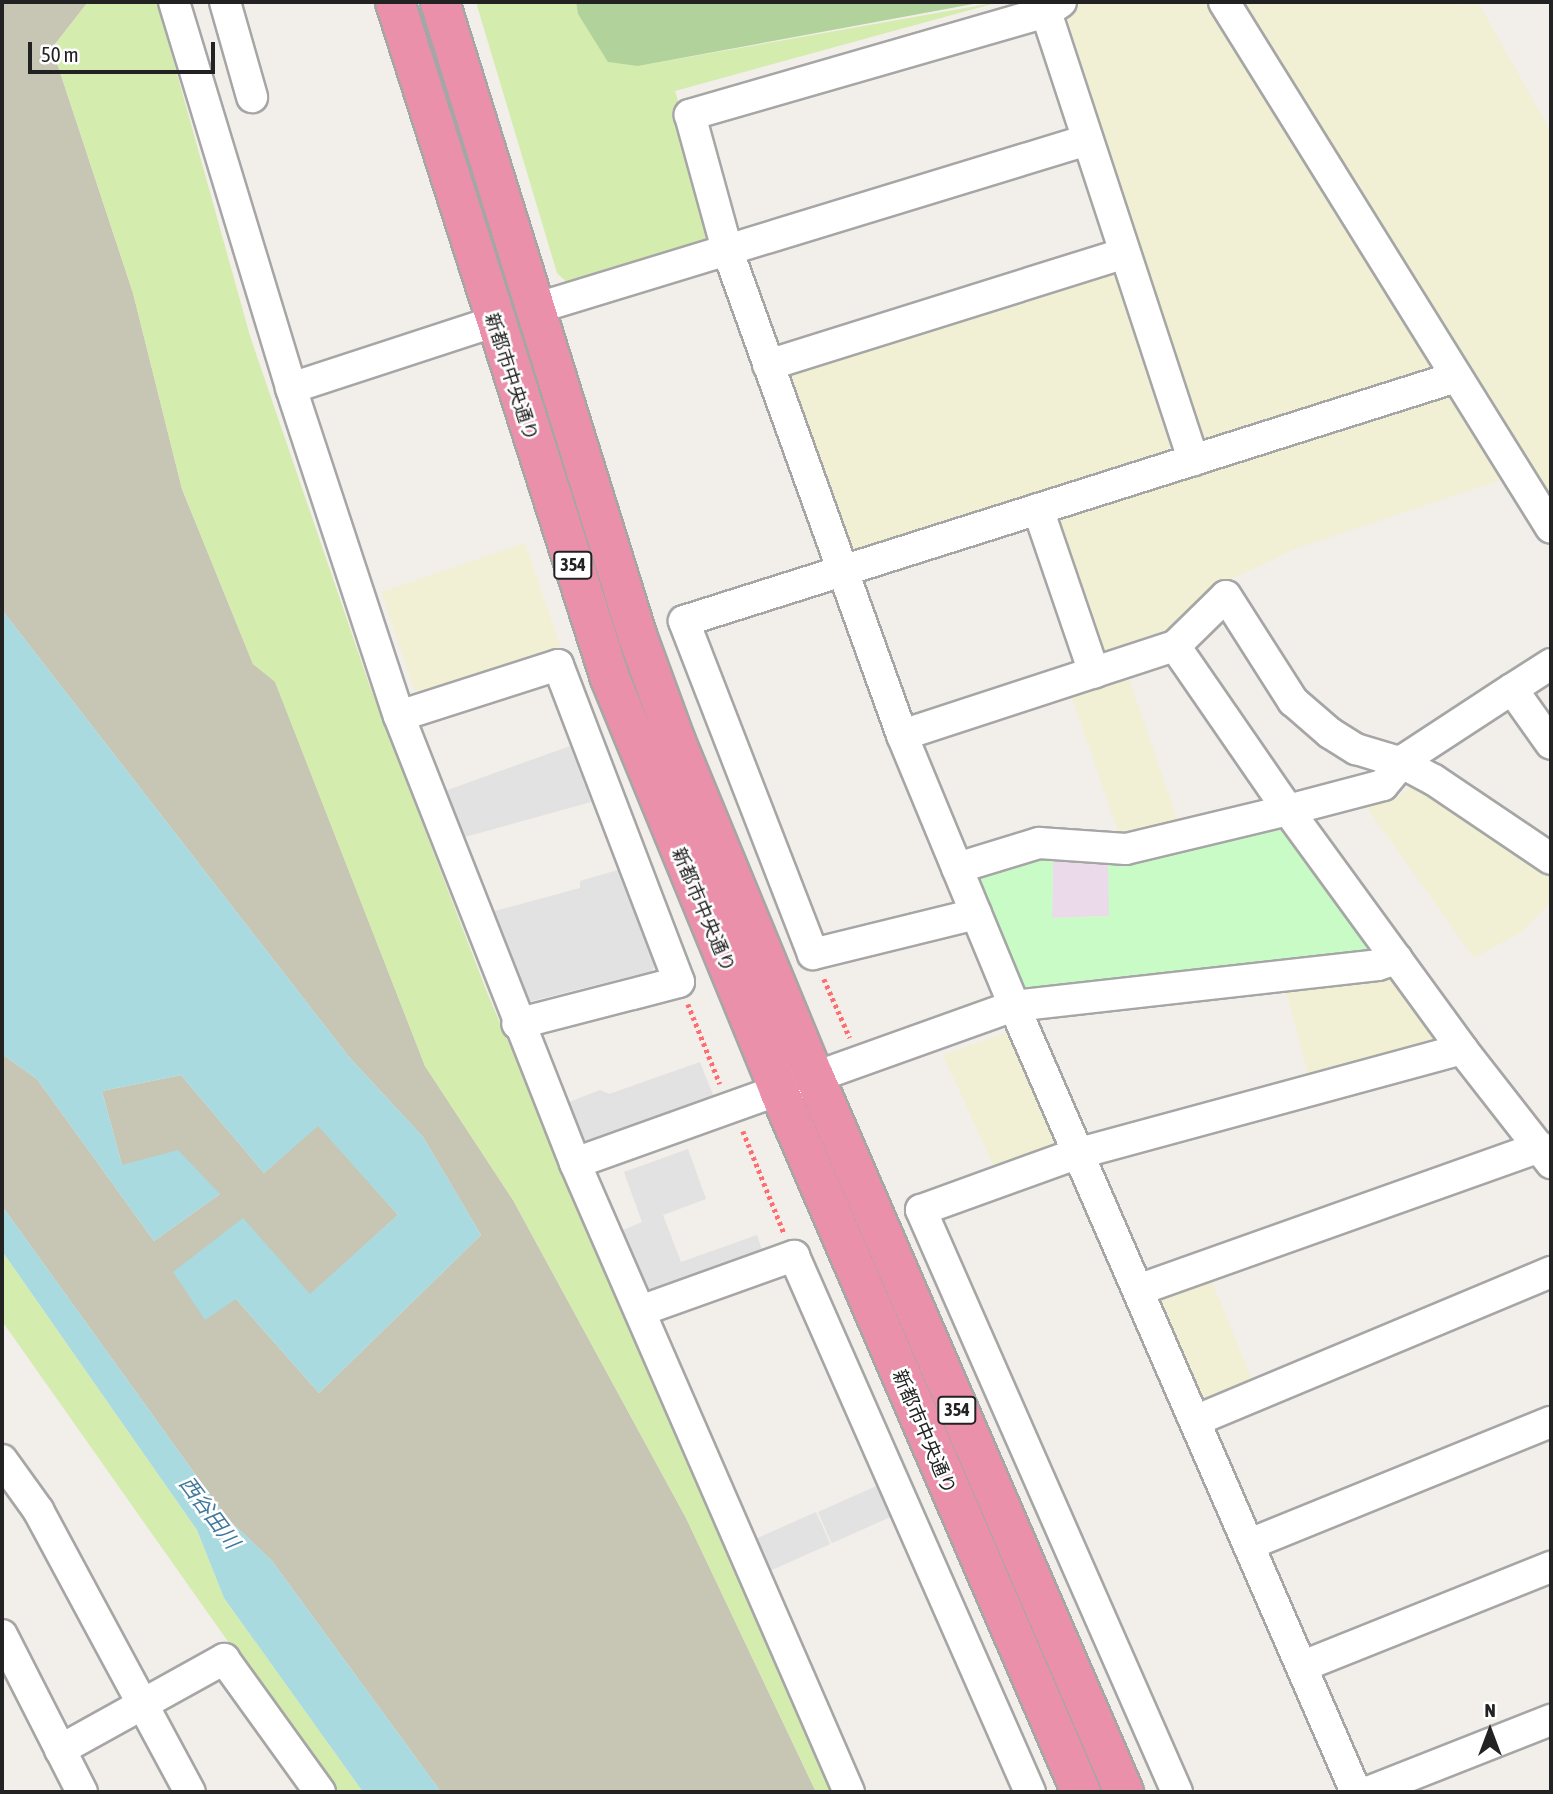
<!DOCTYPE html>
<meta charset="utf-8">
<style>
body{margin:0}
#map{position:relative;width:1553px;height:1794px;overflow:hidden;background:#f2eee9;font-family:"Asap Condensed","Noto Sans JP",sans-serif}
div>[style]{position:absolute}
.industrial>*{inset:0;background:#ebdaea}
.construction>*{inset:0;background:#c7c5b3}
.farmland>*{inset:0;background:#f1f0d4;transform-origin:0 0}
.grass>*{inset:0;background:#d4ecae}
.forest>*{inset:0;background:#b2d29c}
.park>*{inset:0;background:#c8fbc6}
.parking>*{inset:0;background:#e2e2e2;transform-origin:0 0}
.water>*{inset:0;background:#a8dae0}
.path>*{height:4.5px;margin-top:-2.25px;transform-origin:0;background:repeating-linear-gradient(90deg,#fe6e70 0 3.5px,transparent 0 7px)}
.roads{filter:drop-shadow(2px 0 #a6a6a6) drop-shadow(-2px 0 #a6a6a6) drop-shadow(0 2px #a6a6a6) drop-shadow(0 -2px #a6a6a6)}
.minor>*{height:30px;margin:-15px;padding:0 15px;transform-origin:15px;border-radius:15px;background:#fff}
.highway>*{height:38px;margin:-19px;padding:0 19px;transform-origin:19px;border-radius:19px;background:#ea90ab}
span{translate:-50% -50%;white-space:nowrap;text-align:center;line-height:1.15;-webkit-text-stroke:5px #fff;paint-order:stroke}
.shield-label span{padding:2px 5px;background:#fff;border:2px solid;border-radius:5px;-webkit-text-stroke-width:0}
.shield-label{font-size:18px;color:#222;font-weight:700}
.street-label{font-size:19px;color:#222}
.water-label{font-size:21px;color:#417a9d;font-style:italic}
.frame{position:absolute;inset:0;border:4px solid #222;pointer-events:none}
.north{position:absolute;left:1455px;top:1696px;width:70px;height:70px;-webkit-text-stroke:5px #fff;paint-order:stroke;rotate:0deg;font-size:19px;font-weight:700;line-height:28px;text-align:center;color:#222}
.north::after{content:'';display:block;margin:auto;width:24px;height:32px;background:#222;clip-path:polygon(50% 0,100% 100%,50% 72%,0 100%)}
.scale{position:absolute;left:28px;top:42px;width:187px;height:32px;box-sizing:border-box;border:4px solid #222;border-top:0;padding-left:9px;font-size:21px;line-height:24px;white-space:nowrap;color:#222;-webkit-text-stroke:5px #fff;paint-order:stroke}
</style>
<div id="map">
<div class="industrial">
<div style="clip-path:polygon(1053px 856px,1108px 860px,1110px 916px,1052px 918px)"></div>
</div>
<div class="construction">
<div style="clip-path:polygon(2px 2px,88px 2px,52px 48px,133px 293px,182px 489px,253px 664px,275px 681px,425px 1066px,513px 1200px,686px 1518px,816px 1792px,441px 1792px,272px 1561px,226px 1517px,2px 1206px,2px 1054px,37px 1079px,154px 1241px,220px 1194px,122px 1165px,102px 1091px,181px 1075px,264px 1173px,318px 1125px,398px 1215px,310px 1295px,236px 1299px,319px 1393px,481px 1235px,423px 1137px,349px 1057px,2px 610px)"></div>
</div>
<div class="farmland">
<div style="clip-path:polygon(1079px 2px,1209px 2px,1431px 363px,1426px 374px,1209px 445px,1198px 438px,1062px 24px,1070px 8px)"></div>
<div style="clip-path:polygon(1245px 2px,1456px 2px,1460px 6px,1478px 2px,1551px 132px,1551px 507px)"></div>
<div style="clip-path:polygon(1107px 270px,1120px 276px,1176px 443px,1169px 454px,860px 555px,845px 544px,789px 374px)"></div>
<div style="clip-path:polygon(1441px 394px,1455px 397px,1501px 480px,1298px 548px,1227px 581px,1167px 637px,1104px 656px,1097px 651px,1056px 524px,1060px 515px)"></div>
<div style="clip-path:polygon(525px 543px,561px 648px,423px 695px,413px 687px,381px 592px)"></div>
<div style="left:1128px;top:676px;width:158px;height:60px;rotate:71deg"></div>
<div style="clip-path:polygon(1418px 781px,1551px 869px,1551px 902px,1521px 932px,1474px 958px,1365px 805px,1399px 796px)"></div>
<div style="clip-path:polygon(1390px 978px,1399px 979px,1441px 1035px,1439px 1044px,1310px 1080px,1285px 988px)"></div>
<div style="clip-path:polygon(1005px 1033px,1014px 1037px,1060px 1142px,1057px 1151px,996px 1171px,943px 1055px)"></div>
<div style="clip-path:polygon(1209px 1274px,1253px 1382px,1209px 1403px,1197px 1397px,1159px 1305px,1166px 1291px)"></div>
</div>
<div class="grass">
<div style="clip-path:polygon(88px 2px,157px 2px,250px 336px,369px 684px,488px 995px,834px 1792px,816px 1792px,686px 1518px,513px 1200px,425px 1066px,275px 682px,253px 664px,182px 489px,133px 293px,52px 48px)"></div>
<div style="clip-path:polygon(476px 2px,576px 2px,578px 14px,638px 66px,999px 2px,675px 91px,718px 230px,711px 239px,571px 286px,557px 273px)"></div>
<div style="clip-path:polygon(4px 1254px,197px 1530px,224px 1598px,363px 1792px,334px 1792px,2px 1321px)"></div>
</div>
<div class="forest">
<div style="clip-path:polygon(576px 2px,984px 2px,638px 66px,608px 62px,578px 14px)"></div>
</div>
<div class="park">
<div style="clip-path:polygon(1276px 825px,1287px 828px,1373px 945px,1370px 956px,1029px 994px,1019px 987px,975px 882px,981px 873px,1053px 856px,1052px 918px,1109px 916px,1108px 860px)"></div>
</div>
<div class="parking">
<div style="clip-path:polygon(570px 746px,591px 802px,461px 838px,445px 791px)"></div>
<div style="clip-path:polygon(621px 869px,659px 959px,652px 971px,528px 1002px,518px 996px,491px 912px,580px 888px,580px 881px)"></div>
<div style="clip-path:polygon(700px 1062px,715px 1100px,589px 1147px,580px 1142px,564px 1104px,600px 1090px,609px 1094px)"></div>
<div style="clip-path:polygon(688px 1149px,706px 1199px,663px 1215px,681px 1262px,757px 1235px,763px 1253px,654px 1291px,645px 1289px,618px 1232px,642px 1222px,624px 1172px)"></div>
<div style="left:881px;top:1484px;width:34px;height:69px;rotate:66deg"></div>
<div style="left:816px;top:1512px;width:35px;height:69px;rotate:66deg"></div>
</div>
<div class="water">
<div style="clip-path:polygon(2px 610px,349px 1057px,423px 1137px,481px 1235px,319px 1393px,236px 1299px,205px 1320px,173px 1272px,243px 1218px,310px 1294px,398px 1215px,318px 1126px,264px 1173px,181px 1075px,102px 1091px,122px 1165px,178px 1150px,220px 1194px,154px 1241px,37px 1079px,2px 1054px)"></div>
<div style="clip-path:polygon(2px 1206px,226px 1517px,272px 1561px,441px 1792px,363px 1792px,224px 1598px,197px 1530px,2px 1251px)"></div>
</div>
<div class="path">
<div style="left:824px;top:979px;width:64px;rotate:66.2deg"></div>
<div style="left:688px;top:1004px;width:86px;rotate:68.2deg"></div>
<div style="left:743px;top:1131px;width:110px;rotate:68.1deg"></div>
</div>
<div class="roads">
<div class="minor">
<div style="left:174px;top:2px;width:403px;rotate:73.1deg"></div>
<div style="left:291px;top:388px;width:345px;rotate:71.8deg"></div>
<div style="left:399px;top:716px;width:480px;rotate:68.5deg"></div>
<div style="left:575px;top:1163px;width:686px;rotate:66.46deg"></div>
<div style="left:225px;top:2px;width:99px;rotate:74.1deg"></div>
<div style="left:1061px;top:2px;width:18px;rotate:146deg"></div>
<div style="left:1046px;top:12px;width:371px;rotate:163.9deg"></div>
<div style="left:690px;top:115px;width:139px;rotate:74.6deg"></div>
<div style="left:727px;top:249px;width:517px;rotate:70.2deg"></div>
<div style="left:902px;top:735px;width:293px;rotate:67.5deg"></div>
<div style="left:1014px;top:1006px;width:366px;rotate:-6.4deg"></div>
<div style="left:1378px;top:965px;width:20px;rotate:-18deg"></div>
<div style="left:1224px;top:2px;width:619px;rotate:58.13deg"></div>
<div style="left:1046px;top:12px;width:472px;rotate:71.8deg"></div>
<div style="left:534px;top:309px;width:578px;rotate:-16.99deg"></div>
<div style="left:768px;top:365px;width:372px;rotate:-17.4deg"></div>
<div style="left:291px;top:388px;width:213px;rotate:-18.1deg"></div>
<div style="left:1038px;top:509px;width:173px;rotate:71.1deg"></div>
<div style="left:1175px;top:646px;width:199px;rotate:55.4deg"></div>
<div style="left:1288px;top:810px;width:98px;rotate:-14.7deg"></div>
<div style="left:1383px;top:785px;width:34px;rotate:-50deg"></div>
<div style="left:1405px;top:759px;width:128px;rotate:-33.2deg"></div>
<div style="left:1551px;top:664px;width:46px;rotate:147.3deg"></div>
<div style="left:1512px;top:689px;width:67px;rotate:54.7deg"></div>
<div style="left:399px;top:716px;width:167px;rotate:-17.8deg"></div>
<div style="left:558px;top:665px;width:339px;rotate:69.1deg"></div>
<div style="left:679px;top:982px;width:167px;rotate:165.5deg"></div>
<div style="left:902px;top:735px;width:287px;rotate:-18.1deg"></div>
<div style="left:1175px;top:646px;width:71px;rotate:-44.4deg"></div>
<div style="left:1226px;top:596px;width:125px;rotate:57.5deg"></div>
<div style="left:1293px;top:701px;width:49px;rotate:40.9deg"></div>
<div style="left:1330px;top:733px;width:31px;rotate:32deg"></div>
<div style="left:1356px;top:749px;width:48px;rotate:16.9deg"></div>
<div style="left:1402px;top:763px;width:36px;rotate:28deg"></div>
<div style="left:1434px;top:780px;width:141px;rotate:34deg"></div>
<div style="left:957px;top:868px;width:86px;rotate:-17deg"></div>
<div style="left:1039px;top:843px;width:87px;rotate:3.9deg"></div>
<div style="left:1126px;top:849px;width:167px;rotate:-13.5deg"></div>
<div style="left:1288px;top:810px;width:296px;rotate:53.9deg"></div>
<div style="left:976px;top:914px;width:168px;rotate:166.2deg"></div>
<div style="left:813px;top:954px;width:357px;rotate:-111.2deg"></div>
<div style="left:684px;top:621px;width:810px;rotate:-17.54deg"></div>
<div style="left:575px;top:1163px;width:466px;rotate:-19.7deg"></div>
<div style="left:1014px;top:1006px;width:857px;rotate:66.49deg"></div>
<div style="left:1138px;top:1290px;width:427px;rotate:-19.6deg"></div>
<div style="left:640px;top:1311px;width:164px;rotate:-19.7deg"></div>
<div style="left:794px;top:1256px;width:586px;rotate:66.24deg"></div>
<div style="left:1197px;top:1420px;width:384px;rotate:-22.7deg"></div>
<div style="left:2px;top:1460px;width:62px;rotate:54.2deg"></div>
<div style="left:38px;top:1510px;width:320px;rotate:61.7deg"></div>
<div style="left:1250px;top:1544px;width:325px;rotate:-22.1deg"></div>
<div style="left:2px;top:1635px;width:176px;rotate:63deg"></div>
<div style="left:1303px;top:1666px;width:267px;rotate:-21.8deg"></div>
<div style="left:60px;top:1750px;width:188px;rotate:-29deg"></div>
<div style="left:224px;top:1659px;width:164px;rotate:54.2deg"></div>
<div style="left:1177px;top:1792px;width:636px;rotate:-113.74deg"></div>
<div style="left:921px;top:1210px;width:165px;rotate:-19.9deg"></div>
<div style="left:1076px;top:1154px;width:400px;rotate:-15.2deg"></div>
<div style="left:1462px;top:1049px;width:145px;rotate:52deg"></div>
<div style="left:1368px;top:1792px;width:197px;rotate:-21.5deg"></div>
</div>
<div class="highway">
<div style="left:395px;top:2px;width:709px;rotate:72.36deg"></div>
<div style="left:610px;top:678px;width:446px;rotate:67.7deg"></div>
<div style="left:779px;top:1091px;width:763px;rotate:66.69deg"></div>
<div style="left:440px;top:2px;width:663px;rotate:72.71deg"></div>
<div style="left:637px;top:635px;width:111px;rotate:69.9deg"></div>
<div style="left:675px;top:739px;width:367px;rotate:67.6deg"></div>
<div style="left:815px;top:1078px;width:778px;rotate:66.6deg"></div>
</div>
</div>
<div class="shield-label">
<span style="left:573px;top:565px">354</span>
<span style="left:957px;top:1410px">354</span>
</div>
<div class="street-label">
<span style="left:511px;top:377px;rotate:72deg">新都市中央通り</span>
<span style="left:703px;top:910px;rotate:67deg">新都市中央通り</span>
<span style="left:924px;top:1432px;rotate:67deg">新都市中央通り</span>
</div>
<div class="water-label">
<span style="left:210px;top:1512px;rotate:53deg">西谷田川</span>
</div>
<div class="frame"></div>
<div class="north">N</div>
<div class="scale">50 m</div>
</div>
